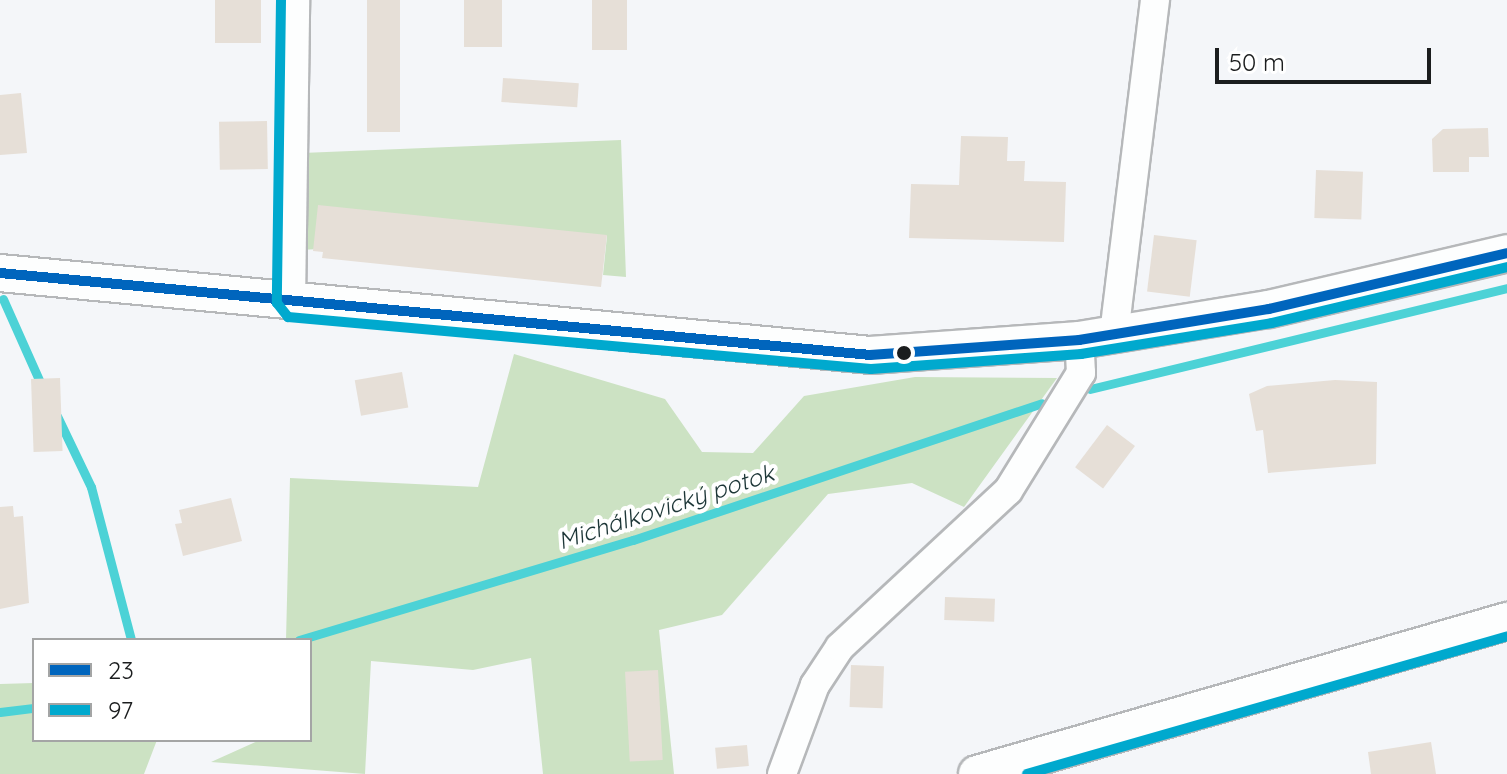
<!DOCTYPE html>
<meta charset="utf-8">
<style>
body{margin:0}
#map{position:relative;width:1507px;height:774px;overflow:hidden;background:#f4f6f9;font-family:Quicksand,sans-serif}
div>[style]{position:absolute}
.green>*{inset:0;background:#cce2c3}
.stream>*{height:9px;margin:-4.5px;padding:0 4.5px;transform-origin:4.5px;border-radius:4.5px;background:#4cd2d6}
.building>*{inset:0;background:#e6dfd7;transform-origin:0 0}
.roads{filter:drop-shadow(2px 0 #b6b8ba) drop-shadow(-2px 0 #b6b8ba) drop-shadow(0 2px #b6b8ba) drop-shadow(0 -2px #b6b8ba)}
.minor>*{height:28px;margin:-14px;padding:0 14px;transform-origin:14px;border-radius:14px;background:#fdfefe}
.tertiary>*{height:36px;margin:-18px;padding:0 18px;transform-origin:18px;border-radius:18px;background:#fdfefe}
.bus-1>*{height:10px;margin:-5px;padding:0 5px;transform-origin:5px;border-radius:5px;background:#0065bd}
.bus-2>*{height:10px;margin:-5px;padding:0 5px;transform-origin:5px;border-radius:5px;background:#00a9ce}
.dots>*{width:22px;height:22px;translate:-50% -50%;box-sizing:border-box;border:4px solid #fff;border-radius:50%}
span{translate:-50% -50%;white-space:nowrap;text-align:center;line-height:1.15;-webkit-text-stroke:8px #fff;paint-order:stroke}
.water-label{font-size:24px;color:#1d3637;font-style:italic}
.legend{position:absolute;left:32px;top:638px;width:280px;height:104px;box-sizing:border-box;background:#fff;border:2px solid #a4a5a5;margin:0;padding:10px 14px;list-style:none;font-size:24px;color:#1b1d1e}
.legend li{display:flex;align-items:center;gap:16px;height:40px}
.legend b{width:40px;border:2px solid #a4a5a5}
.scale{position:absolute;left:1215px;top:48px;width:216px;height:36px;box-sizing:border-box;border:4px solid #1b1d1e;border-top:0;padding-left:10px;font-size:24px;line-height:28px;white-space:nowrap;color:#1b1d1e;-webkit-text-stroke:6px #fff;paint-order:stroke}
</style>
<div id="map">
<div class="green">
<div style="clip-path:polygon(621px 140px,626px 277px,603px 275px,607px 236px,298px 250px,302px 153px)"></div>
<div style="clip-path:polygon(514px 354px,665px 399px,702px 452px,753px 453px,804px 396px,915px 377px,1057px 378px,964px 507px,912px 483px,828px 494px,722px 615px,659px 630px,674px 774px,543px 774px,531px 658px,473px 670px,371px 661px,365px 774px,211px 762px,260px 740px,310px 740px,310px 640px,286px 640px,290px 478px,478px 487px)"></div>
<div style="clip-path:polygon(34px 683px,34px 740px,157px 740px,144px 774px,0 774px,0 684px)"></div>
</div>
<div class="stream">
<div style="left:3px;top:299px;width:98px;rotate:66deg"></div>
<div style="left:1090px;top:389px;width:429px;rotate:-13.6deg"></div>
<div style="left:57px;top:416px;width:79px;rotate:64.4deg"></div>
<div style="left:91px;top:487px;width:158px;rotate:75.3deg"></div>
<div style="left:299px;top:640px;width:349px;rotate:-16.7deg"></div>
<div style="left:633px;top:540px;width:431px;rotate:-18.5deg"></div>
<div style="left:0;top:712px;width:34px;rotate:-7deg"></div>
</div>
<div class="building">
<div style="left:215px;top:0;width:46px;height:43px"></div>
<div style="left:367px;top:0;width:33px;height:132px"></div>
<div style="left:464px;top:0;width:38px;height:47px"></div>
<div style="left:592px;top:0;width:35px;height:50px"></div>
<div style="left:503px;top:78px;width:76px;height:24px;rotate:4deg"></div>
<div style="clip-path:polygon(21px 93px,27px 153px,0 155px,0 95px)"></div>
<div style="left:267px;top:121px;width:48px;height:48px;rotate:89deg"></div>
<div style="clip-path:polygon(1488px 128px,1489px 157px,1469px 157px,1469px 172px,1433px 172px,1432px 139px,1443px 129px)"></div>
<div style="clip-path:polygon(961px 136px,1008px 137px,1007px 161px,1025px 161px,1024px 181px,1066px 182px,1064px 242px,909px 238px,911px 184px,959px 185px)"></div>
<div style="left:1316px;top:170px;width:47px;height:48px;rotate:2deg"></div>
<div style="clip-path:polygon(318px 205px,607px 235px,601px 287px,322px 258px,323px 252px,313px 251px)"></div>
<div style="left:1154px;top:235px;width:43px;height:57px;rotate:7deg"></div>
<div style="left:402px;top:372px;width:36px;height:48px;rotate:80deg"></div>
<div style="left:60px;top:378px;width:73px;height:29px;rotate:88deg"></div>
<div style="clip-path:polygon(1335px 380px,1377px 382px,1376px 464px,1268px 473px,1263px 430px,1256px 431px,1249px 394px,1267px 386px)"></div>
<div style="left:1107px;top:425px;width:35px;height:53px;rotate:37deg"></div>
<div style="clip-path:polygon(231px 498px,242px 541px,183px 556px,175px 524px,182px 523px,179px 510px)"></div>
<div style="clip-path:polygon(13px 506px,14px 517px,23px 516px,29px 603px,0 609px,0 507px)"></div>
<div style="left:945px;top:597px;width:50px;height:23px;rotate:2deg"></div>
<div style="left:851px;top:665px;width:33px;height:42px;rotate:2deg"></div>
<div style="left:658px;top:670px;width:90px;height:33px;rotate:87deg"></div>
<div style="clip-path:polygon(1431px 742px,1436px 774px,1371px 774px,1368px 752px)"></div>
<div style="left:747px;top:745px;width:21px;height:32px;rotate:85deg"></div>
</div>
<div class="roads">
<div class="minor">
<div style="left:291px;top:303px;width:303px;rotate:-89.2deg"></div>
<div style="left:1114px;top:334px;width:337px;rotate:-83deg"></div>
<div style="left:782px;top:774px;width:95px;rotate:-69.7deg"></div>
<div style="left:815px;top:685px;width:45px;rotate:-56.7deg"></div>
<div style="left:840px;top:647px;width:229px;rotate:-42.9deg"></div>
<div style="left:1008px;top:491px;width:139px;rotate:-58.3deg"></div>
<div style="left:1081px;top:373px;width:33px;rotate:-93deg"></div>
</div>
<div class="tertiary">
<div style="left:0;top:273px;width:874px;rotate:5.38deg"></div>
<div style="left:870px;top:355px;width:210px;rotate:-4.1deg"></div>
<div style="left:1079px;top:340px;width:193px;rotate:-9.3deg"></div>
<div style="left:1269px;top:309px;width:244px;rotate:-13.2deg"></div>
<div style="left:977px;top:774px;width:552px;rotate:-16.1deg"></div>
</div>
</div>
<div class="bus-1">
<div style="left:0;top:273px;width:874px;rotate:5.38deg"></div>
<div style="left:870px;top:355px;width:210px;rotate:-4.1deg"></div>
<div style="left:1079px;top:340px;width:193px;rotate:-9.3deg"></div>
<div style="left:1269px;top:309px;width:244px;rotate:-13.2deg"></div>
</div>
<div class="bus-2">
<div style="left:281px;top:0;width:303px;rotate:90.8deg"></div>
<div style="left:277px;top:303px;width:18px;rotate:52deg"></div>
<div style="left:288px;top:317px;width:585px;rotate:5.1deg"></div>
<div style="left:871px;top:369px;width:211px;rotate:-4.1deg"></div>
<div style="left:1081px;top:354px;width:193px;rotate:-9.2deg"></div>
<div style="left:1272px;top:323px;width:242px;rotate:-13.4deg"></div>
<div style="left:1027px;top:774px;width:499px;rotate:-16deg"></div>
</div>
<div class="dots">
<div style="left:904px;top:353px;background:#1b1d1e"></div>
</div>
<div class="water-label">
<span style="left:666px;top:507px;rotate:-18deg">Michálkovický potok</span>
</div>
<ul class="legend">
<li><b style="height:10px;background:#0065bd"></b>23</li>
<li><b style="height:10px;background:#00a9ce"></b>97</li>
</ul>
<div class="scale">50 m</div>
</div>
